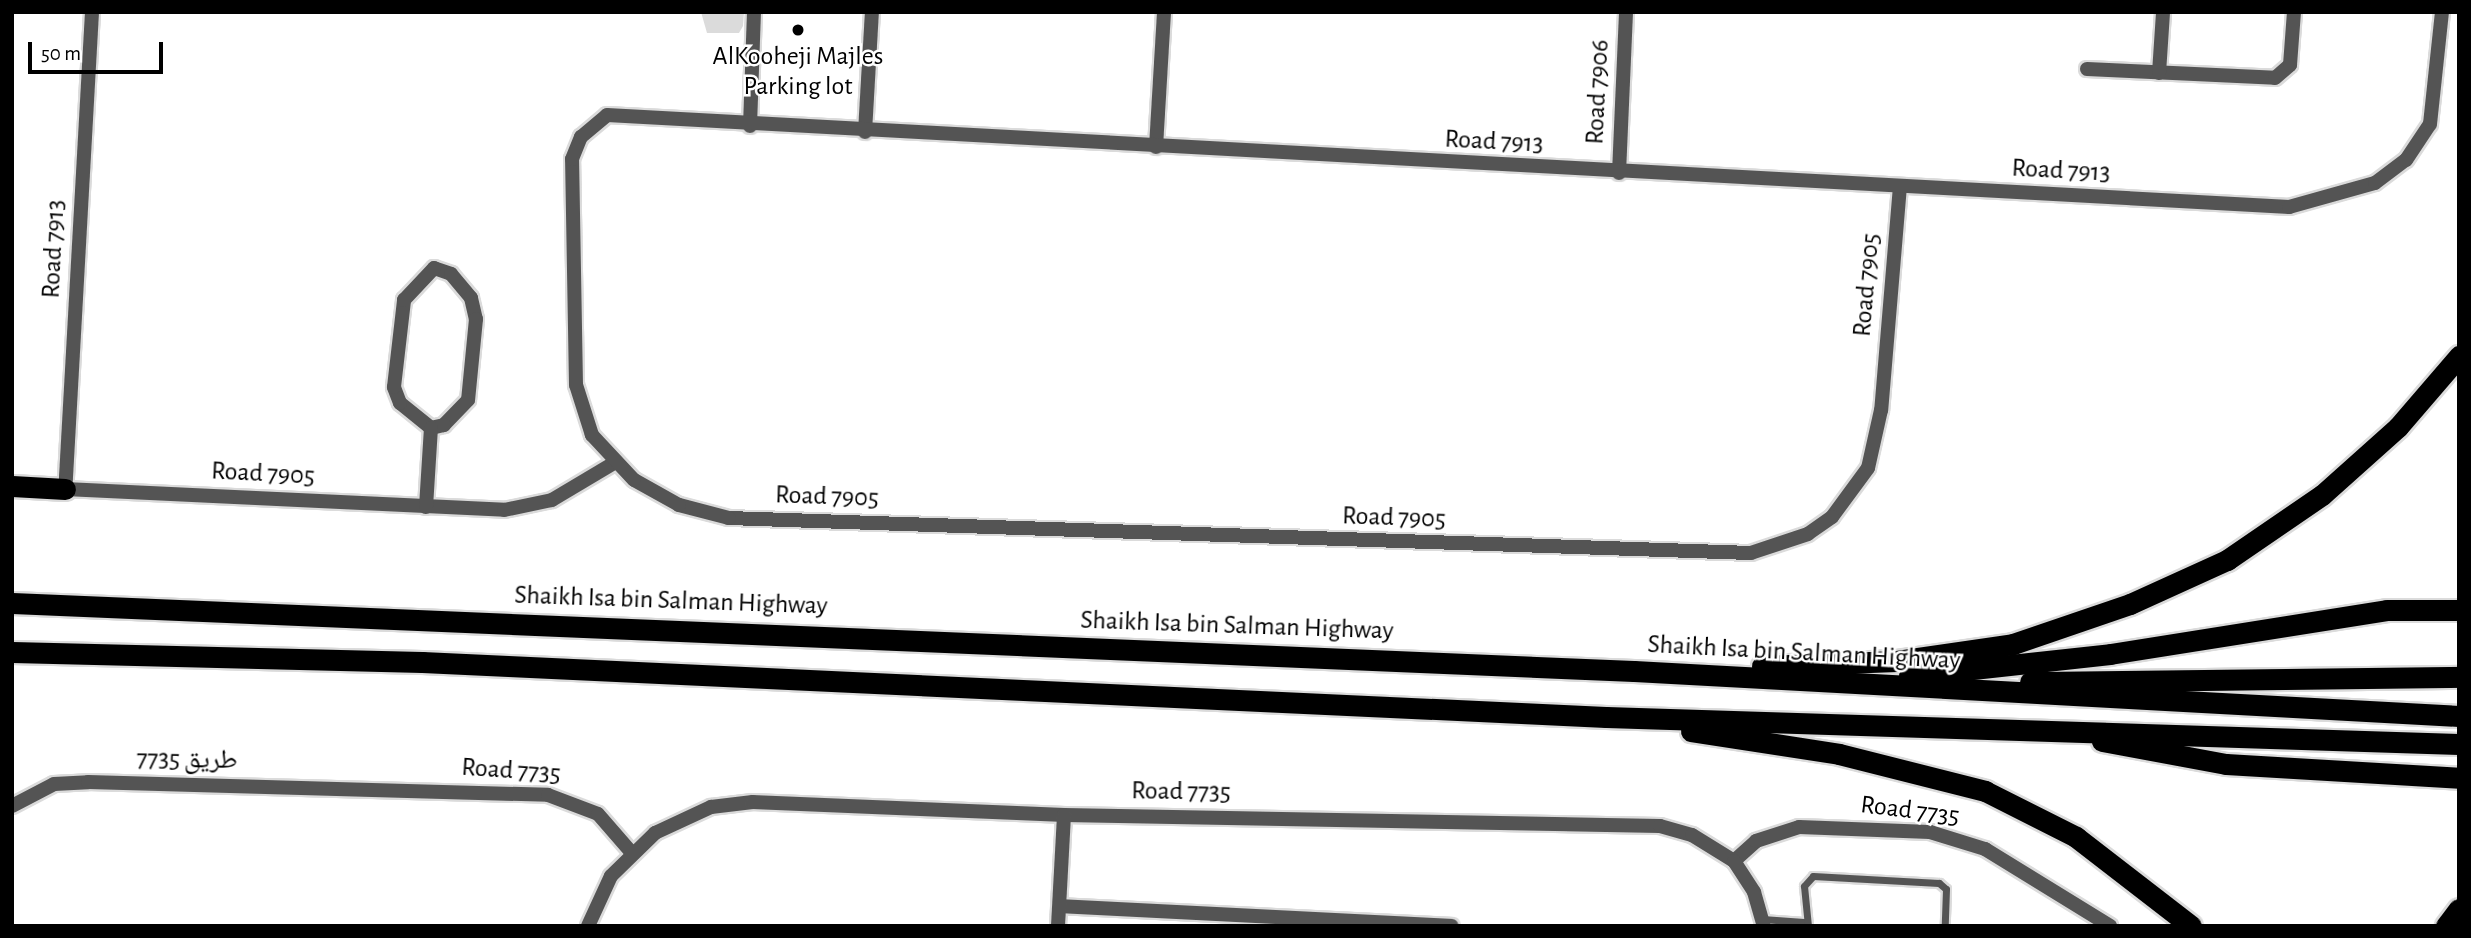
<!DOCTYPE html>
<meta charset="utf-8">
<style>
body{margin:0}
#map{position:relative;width:2471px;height:938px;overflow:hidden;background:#fff;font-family:"Alegreya Sans","Noto Naskh Arabic",sans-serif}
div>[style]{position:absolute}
.green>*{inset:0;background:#dbdbdb}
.roads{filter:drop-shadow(2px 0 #dbdbdb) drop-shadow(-2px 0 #dbdbdb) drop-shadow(0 2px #dbdbdb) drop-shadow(0 -2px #dbdbdb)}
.service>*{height:7px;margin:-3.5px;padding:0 3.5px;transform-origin:3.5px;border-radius:3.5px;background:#545454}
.minor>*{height:14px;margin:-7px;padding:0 7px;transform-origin:7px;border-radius:7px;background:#545454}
.motorway>*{height:21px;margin:-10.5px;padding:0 10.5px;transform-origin:10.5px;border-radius:10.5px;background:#000}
.dots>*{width:19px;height:19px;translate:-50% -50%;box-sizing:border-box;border:4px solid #fff;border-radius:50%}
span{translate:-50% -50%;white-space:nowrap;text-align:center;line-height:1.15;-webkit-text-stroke:5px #fff;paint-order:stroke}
.poi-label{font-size:26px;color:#000}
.street-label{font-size:26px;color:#000}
.frame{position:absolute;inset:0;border:14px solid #000;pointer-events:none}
.scale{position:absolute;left:28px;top:42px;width:135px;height:32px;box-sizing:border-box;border:4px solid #000;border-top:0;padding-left:9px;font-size:21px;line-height:24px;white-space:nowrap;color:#000;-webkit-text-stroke:5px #fff;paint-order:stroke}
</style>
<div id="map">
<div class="green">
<div style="clip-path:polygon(701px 12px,744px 12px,743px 26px,739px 33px,707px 33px)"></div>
</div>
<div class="roads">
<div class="service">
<div style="left:1762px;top:919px;width:42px;rotate:4.1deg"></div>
<div style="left:1808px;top:926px;width:40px;rotate:-95.7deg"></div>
<div style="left:1804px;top:886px;width:13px;rotate:-48deg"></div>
<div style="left:1813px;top:876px;width:126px;rotate:3.2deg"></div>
<div style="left:1939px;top:883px;width:9px;rotate:41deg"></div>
<div style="left:1946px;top:889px;width:37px;rotate:92deg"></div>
</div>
<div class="minor">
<div style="left:92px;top:12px;width:478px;rotate:93.2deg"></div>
<div style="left:65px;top:489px;width:440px;rotate:2.7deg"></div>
<div style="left:504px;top:510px;width:49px;rotate:-11.8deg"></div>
<div style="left:552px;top:500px;width:72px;rotate:-30.8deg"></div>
<div style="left:2087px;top:69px;width:188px;rotate:2.7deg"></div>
<div style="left:2275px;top:78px;width:20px;rotate:-41deg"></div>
<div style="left:2290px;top:65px;width:53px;rotate:-85.7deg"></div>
<div style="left:2159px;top:73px;width:61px;rotate:-86.2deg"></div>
<div style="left:750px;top:126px;width:114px;rotate:-88deg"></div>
<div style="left:865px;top:132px;width:120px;rotate:-86.7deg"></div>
<div style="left:1156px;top:147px;width:135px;rotate:-86.6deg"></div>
<div style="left:1619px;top:173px;width:161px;rotate:-87.5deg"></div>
<div style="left:1900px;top:186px;width:225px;rotate:94.8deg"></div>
<div style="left:1881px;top:410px;width:59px;rotate:102.6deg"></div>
<div style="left:1868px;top:468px;width:61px;rotate:126.3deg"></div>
<div style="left:1832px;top:517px;width:29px;rotate:145deg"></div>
<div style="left:1808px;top:534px;width:60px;rotate:161.6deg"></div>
<div style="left:1751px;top:553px;width:1023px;rotate:-178.04deg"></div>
<div style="left:729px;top:518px;width:52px;rotate:-165.4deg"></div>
<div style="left:679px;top:505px;width:51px;rotate:-150.9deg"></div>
<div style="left:634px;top:480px;width:62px;rotate:-133deg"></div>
<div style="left:592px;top:435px;width:52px;rotate:-107.7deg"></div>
<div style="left:576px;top:385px;width:226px;rotate:-91deg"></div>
<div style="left:572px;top:159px;width:24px;rotate:-68deg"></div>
<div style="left:581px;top:137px;width:34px;rotate:-40deg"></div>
<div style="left:607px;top:115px;width:1685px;rotate:3.13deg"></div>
<div style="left:2289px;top:207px;width:89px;rotate:-15.6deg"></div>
<div style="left:2375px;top:183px;width:39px;rotate:-37deg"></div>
<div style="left:2406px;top:160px;width:43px;rotate:-56.3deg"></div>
<div style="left:2430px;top:124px;width:113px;rotate:-83.9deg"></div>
<div style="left:434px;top:268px;width:18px;rotate:19deg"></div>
<div style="left:451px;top:274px;width:31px;rotate:50deg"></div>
<div style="left:471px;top:298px;width:22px;rotate:77deg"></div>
<div style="left:476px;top:319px;width:81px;rotate:95.6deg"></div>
<div style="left:468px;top:400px;width:35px;rotate:134deg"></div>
<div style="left:444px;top:425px;width:13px;rotate:167deg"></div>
<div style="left:431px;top:428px;width:40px;rotate:-141deg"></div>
<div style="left:400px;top:403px;width:17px;rotate:-111deg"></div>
<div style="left:394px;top:387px;width:88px;rotate:-83.4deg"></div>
<div style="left:404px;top:300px;width:44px;rotate:-46.8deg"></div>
<div style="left:426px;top:507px;width:79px;rotate:-86.4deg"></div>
<div style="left:12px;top:806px;width:47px;rotate:-27.6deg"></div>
<div style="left:54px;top:784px;width:34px;rotate:-3deg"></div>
<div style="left:88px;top:782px;width:460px;rotate:1.6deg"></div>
<div style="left:548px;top:795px;width:53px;rotate:20.8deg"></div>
<div style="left:598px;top:814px;width:50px;rotate:49deg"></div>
<div style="left:1734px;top:861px;width:30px;rotate:-42deg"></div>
<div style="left:1756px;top:841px;width:45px;rotate:-18deg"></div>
<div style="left:1799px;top:827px;width:131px;rotate:2.2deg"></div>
<div style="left:1930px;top:832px;width:58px;rotate:17.2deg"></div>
<div style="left:1985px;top:849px;width:147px;rotate:31.6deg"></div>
<div style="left:1060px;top:906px;width:392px;rotate:2.9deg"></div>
<div style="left:588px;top:926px;width:55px;rotate:-65.3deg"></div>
<div style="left:611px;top:876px;width:62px;rotate:-44.3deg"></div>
<div style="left:655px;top:833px;width:62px;rotate:-24.9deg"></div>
<div style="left:711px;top:807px;width:42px;rotate:-6.8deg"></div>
<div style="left:753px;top:802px;width:311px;rotate:2.4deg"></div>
<div style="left:1064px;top:815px;width:596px;rotate:1.06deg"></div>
<div style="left:1660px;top:826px;width:33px;rotate:16deg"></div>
<div style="left:1692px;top:835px;width:49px;rotate:31.8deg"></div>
<div style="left:1734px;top:861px;width:37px;rotate:57deg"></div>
<div style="left:1754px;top:892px;width:35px;rotate:74deg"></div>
<div style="left:1058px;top:926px;width:111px;rotate:-86.9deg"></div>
</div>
<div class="motorway">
<div style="left:12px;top:486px;width:53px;rotate:3.2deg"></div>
<div style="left:12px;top:603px;width:1623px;rotate:2.4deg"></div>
<div style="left:1634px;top:671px;width:826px;rotate:3.12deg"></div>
<div style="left:12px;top:652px;width:410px;rotate:1.4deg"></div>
<div style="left:422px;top:662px;width:1185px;rotate:2.66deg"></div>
<div style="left:1606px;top:717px;width:853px;rotate:1.81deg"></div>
<div style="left:1762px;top:666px;width:135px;rotate:-2.1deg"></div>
<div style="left:1897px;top:661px;width:117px;rotate:-8.3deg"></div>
<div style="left:2013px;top:644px;width:124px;rotate:-18.9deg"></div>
<div style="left:2130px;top:604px;width:107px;rotate:-24.4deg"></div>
<div style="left:2227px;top:560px;width:115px;rotate:-34.4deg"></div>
<div style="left:2322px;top:495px;width:102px;rotate:-41.8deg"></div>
<div style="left:2398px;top:427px;width:94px;rotate:-49.3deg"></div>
<div style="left:1909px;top:676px;width:202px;rotate:-6.2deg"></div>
<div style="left:2110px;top:654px;width:280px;rotate:-9deg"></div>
<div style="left:2387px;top:610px;width:72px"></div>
<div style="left:2030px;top:682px;width:429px;rotate:-0.7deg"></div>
<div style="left:1691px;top:731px;width:150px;rotate:8.8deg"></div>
<div style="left:1839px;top:754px;width:151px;rotate:14.2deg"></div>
<div style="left:1985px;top:791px;width:102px;rotate:26.8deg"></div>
<div style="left:2076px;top:837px;width:145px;rotate:37.7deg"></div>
<div style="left:2102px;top:741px;width:126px;rotate:10.5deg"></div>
<div style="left:2226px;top:764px;width:233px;rotate:3.4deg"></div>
<div style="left:2446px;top:926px;width:21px;rotate:-53deg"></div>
</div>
</div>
<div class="dots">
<div style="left:798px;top:30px;background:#000"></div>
</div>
<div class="poi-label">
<span style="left:798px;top:72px">AlKooheji Majles<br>Parking lot</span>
</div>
<div class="street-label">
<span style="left:1598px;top:92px;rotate:-87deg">Road 7906</span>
<span style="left:1494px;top:142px;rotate:3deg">Road 7913</span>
<span style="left:2061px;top:171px;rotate:3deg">Road 7913</span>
<span style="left:54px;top:249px;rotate:-87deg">Road 7913</span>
<span style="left:1867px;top:285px;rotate:-85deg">Road 7905</span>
<span style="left:263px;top:474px;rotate:3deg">Road 7905</span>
<span style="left:827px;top:497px;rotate:2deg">Road 7905</span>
<span style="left:1394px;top:518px;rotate:2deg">Road 7905</span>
<span style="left:671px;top:601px;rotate:2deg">Shaikh Isa bin Salman Highway</span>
<span style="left:1237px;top:626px;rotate:2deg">Shaikh Isa bin Salman Highway</span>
<span style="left:1804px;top:653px;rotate:3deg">Shaikh Isa bin Salman Highway</span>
<span style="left:187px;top:760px;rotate:1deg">طريق 7735</span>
<span style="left:511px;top:771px;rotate:4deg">Road 7735</span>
<span style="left:1181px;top:792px;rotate:1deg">Road 7735</span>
<span style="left:1910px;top:811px;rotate:7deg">Road 7735</span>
</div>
<div class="frame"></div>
<div class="scale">50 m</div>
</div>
